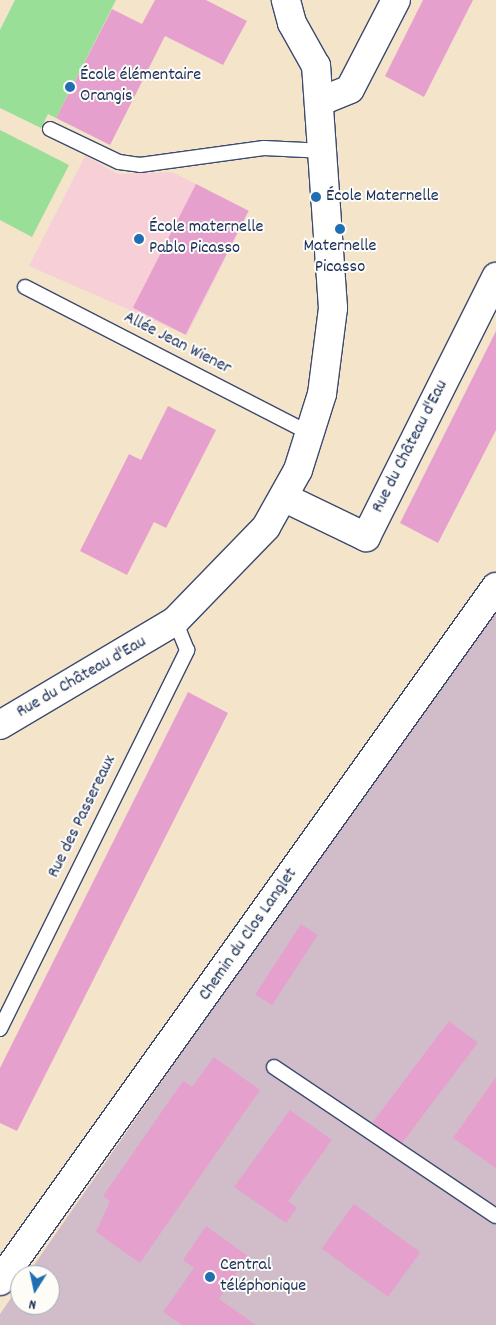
<!DOCTYPE html>
<meta charset="utf-8">
<style>
body{margin:0}
#map{position:relative;width:496px;height:1325px;overflow:hidden;background:#f4e4ca;font-family:Dekko,sans-serif}
div>[style]{position:absolute}
.built>*{inset:0;background:#f6cfd7}
.industrial>*{inset:0;background:#d1bdc9}
.green>*{inset:0;background:#99df98}
.building>*{inset:0;background:#e6a0cd;transform-origin:0 0}
.roads{filter:drop-shadow(1px 0 #3c4a6e) drop-shadow(-1px 0 #3c4a6e) drop-shadow(0 1px #3c4a6e) drop-shadow(0 -1px #3c4a6e)}
.service>*{height:14px;margin:-7px;padding:0 7px;transform-origin:7px;border-radius:7px;background:#fff}
.minor>*{height:28px;margin:-14px;padding:0 14px;transform-origin:14px;border-radius:14px;background:#fff}
.dots>*{width:14px;height:14px;translate:-50% -50%;box-sizing:border-box;border:2px solid #fdfcf7;border-radius:50%}
span{translate:-50% -50%;white-space:nowrap;text-align:center;line-height:1.15;-webkit-text-stroke:4px #fdfcf7;paint-order:stroke}
.poi-label{font-size:18px;color:#1b2f5e}
.left{translate:0 -50%;text-align:left}
.street-label{font-size:18px;color:#1b2f5e}
.north{position:absolute;left:10px;top:1265px;width:50px;height:50px;box-sizing:border-box;background:#fdfcf7;border:1px solid #a3aaba;border-radius:50%;rotate:190deg;font-size:14px;font-weight:700;line-height:20px;text-align:center;color:#1b2f5e}
.north::after{content:'';display:block;margin:auto;width:18px;height:22px;background:#1f6fb2;clip-path:polygon(50% 0,100% 100%,50% 72%,0 100%)}
</style>
<div id="map">
<div class="built">
<div style="clip-path:polygon(85px 156px,118px 174px,172px 172px,249px 211px,187px 335px,29px 266px)"></div>
</div>
<div class="industrial">
<div style="clip-path:polygon(496px 601px,496px 1325px,0 1325px,0 1314px,20px 1285px,20px 1305px,50px 1305px,50px 1275px,27px 1275px)"></div>
</div>
<div class="green">
<div style="clip-path:polygon(15px 0,116px 0,56px 118px,48px 114px,41px 128px,0 108px,0 30px)"></div>
<div style="clip-path:polygon(0 130px,69px 165px,32px 237px,0 220px)"></div>
</div>
<div class="building">
<div style="clip-path:polygon(155px 0,206px 0,247px 21px,223px 65px,165px 36px,110px 145px,56px 118px,112px 9px,142px 24px)"></div>
<div style="clip-path:polygon(423px 0,473px 0,424px 97px,385px 76px)"></div>
<div style="left:196px;top:184px;width:59px;height:139px;rotate:27deg"></div>
<div style="clip-path:polygon(496px 331px,496px 430px,438px 543px,400px 523px)"></div>
<div style="clip-path:polygon(168px 406px,216px 430px,166px 528px,154px 522px,127px 575px,80px 551px,129px 454px,141px 460px)"></div>
<div style="clip-path:polygon(188px 692px,228px 713px,17px 1131px,0 1123px,0 1068px)"></div>
<div style="left:301px;top:924px;width:20px;height:84px;rotate:33deg"></div>
<div style="left:449px;top:1021px;width:36px;height:127px;rotate:37deg"></div>
<div style="clip-path:polygon(214px 1057px,260px 1090px,140px 1263px,96px 1232px,110px 1201px,103px 1196px,183px 1081px,192px 1087px)"></div>
<div style="clip-path:polygon(496px 1077px,496px 1168px,453px 1138px)"></div>
<div style="clip-path:polygon(290px 1110px,332px 1140px,288px 1201px,297px 1208px,286px 1223px,234px 1187px)"></div>
<div style="left:354px;top:1204px;width:82px;height:55px;rotate:36deg"></div>
<div style="clip-path:polygon(206px 1226px,248px 1256px,219px 1299px,256px 1325px,182px 1325px,163px 1312px,194px 1268px,183px 1260px)"></div>
</div>
<div class="roads">
<div class="service">
<div style="left:50px;top:129px;width:76px;rotate:25.6deg"></div>
<div style="left:119px;top:162px;width:21px;rotate:8deg"></div>
<div style="left:140px;top:165px;width:125px;rotate:-7.8deg"></div>
<div style="left:264px;top:148px;width:61px;rotate:2.8deg"></div>
<div style="left:25px;top:287px;width:322px;rotate:27.2deg"></div>
<div style="left:0;top:1029px;width:423px;rotate:-63.7deg"></div>
<div style="left:187px;top:650px;width:31px;rotate:-112deg"></div>
<div style="left:274px;top:1067px;width:267px;rotate:33.9deg"></div>
</div>
<div class="minor">
<div style="left:321px;top:101px;width:31px;rotate:-22deg"></div>
<div style="left:350px;top:89px;width:100px;rotate:-62.7deg"></div>
<div style="left:285px;top:498px;width:90px;rotate:25.7deg"></div>
<div style="left:366px;top:537px;width:291px;rotate:-63.4deg"></div>
<div style="left:0;top:725px;width:204px;rotate:-30.7deg"></div>
<div style="left:175px;top:621px;width:131px;rotate:-45.9deg"></div>
<div style="left:266px;top:527px;width:65px;rotate:-60.7deg"></div>
<div style="left:298px;top:470px;width:80px;rotate:-72.5deg"></div>
<div style="left:322px;top:394px;width:87px;rotate:-82.7deg"></div>
<div style="left:333px;top:308px;width:243px;rotate:-94deg"></div>
<div style="left:316px;top:66px;width:49px;rotate:-119.2deg"></div>
<div style="left:292px;top:23px;width:24px;rotate:-105deg"></div>
<div style="left:0;top:1281px;width:853px;rotate:-54.45deg"></div>
</div>
</div>
<div class="dots">
<div style="left:70px;top:87px;background:#1f6fb2"></div>
<div style="left:316px;top:197px;background:#1f6fb2"></div>
<div style="left:340px;top:229px;background:#1f6fb2"></div>
<div style="left:139px;top:239px;background:#1f6fb2"></div>
<div style="left:210px;top:1277px;background:#1f6fb2"></div>
</div>
<div class="poi-label">
<span class="left" style="left:80px;top:87px">École élémentaire<br>Orangis</span>
<span class="left" style="left:326px;top:197px">École Maternelle</span>
<span class="left" style="left:149px;top:239px">École maternelle<br>Pablo Picasso</span>
<span style="left:340px;top:258px">Maternelle<br>Picasso</span>
<span class="left" style="left:220px;top:1277px">Central<br>téléphonique</span>
</div>
<div class="street-label">
<span style="left:177px;top:344px;rotate:27deg">Allée Jean Wiener</span>
<span style="left:411px;top:447px;rotate:-63deg">Rue du Château d'Eau</span>
<span style="left:82px;top:678px;rotate:-30deg">Rue du Château d'Eau</span>
<span style="left:83px;top:817px;rotate:-64deg">Rue des Passereaux</span>
<span style="left:249px;top:935px;rotate:-55deg">Chemin du Clos Langlet</span>
</div>
<div class="north">N</div>
</div>
